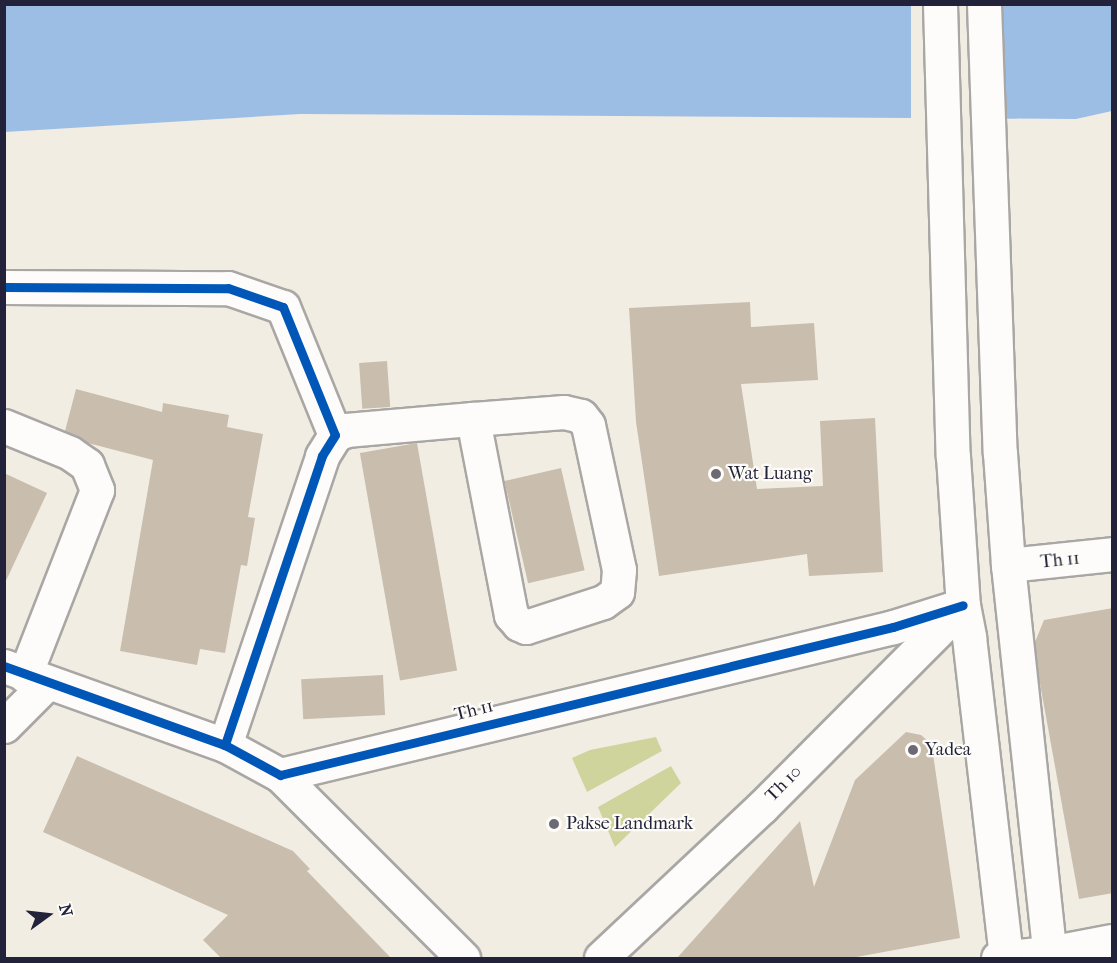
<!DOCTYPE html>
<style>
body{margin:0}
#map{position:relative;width:1117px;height:963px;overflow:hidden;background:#f2ede3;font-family:"IM FELL French Canon",serif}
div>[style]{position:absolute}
.green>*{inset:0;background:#ced49c}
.water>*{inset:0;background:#9dbee4}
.pier>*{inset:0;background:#f2ede3;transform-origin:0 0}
.building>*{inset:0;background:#c9bdad;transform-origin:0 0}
.roads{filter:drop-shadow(2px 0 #a9a7a4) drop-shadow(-2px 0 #a9a7a4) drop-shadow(0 2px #a9a7a4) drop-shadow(0 -2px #a9a7a4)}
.minor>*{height:33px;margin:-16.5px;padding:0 16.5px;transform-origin:16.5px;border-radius:16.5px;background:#fdfcfb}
.highway>*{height:33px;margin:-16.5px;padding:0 16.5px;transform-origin:16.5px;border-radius:16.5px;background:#fdfcfb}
.cycleway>*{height:9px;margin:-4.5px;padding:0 4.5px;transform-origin:4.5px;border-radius:4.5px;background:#0057b8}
.dots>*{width:16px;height:16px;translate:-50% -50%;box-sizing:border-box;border:3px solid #fdfcf7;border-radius:50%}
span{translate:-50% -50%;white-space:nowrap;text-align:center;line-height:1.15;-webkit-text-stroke:4.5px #fdfcf7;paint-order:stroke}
.poi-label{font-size:18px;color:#22223b}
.left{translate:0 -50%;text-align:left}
.street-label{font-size:18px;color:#22223b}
.frame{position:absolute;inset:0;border:6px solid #22223b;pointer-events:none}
.north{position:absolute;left:18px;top:885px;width:60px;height:60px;-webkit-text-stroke:4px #fdfcf7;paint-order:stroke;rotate:75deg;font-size:16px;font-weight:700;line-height:24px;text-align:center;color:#22223b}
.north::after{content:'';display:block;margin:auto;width:21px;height:27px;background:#22223b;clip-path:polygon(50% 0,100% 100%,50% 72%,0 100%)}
</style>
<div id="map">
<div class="green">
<div style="clip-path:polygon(656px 737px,662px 751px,587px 792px,572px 758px,590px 750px)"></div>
<div style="clip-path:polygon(671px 766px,681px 783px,615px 847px,598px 807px)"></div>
</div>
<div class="water">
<div style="clip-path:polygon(5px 5px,1112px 5px,1112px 111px,1076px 119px,300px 114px,5px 132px)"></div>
</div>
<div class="pier">
<div style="left:911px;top:5px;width:78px;height:116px"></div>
</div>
<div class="building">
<div style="clip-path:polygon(750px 302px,751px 327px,814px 323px,818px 380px,741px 384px,757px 489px,823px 486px,820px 421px,875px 418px,883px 572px,809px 576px,807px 554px,659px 576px,636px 422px,629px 308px)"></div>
<div style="left:387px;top:361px;width:46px;height:28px;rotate:86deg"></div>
<div style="clip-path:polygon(76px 389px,162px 412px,163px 403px,229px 415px,227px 427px,263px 434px,248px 517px,255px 518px,247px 566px,241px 565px,225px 653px,200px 649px,197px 665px,120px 651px,153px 460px,88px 443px,65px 431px)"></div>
<div style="left:417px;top:443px;width:231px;height:58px;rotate:80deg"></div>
<div style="left:561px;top:468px;width:105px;height:58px;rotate:77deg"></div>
<div style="clip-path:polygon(4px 473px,47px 493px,4px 585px)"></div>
<div style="clip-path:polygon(1113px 608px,1113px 893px,1079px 899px,1039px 678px,1035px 642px,1044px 620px)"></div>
<div style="left:383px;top:675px;width:40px;height:82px;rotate:87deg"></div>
<div style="clip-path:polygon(906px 732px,921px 735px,928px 741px,933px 754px,960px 938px,851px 958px,677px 958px,800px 821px,814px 887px,855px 780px)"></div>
<div style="clip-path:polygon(77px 756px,293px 851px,310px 869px,307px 871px,391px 958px,221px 958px,203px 940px,228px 915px,43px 832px)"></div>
</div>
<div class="roads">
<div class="minor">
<div style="left:4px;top:287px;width:224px;rotate:0.3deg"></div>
<div style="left:228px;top:288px;width:58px;rotate:19.1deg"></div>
<div style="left:283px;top:307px;width:138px;rotate:67.9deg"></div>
<div style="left:4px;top:426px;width:71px;rotate:22.2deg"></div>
<div style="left:70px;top:453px;width:21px;rotate:35deg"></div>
<div style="left:87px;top:465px;width:27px;rotate:68deg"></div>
<div style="left:97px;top:490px;width:199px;rotate:111.3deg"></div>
<div style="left:1008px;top:565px;width:105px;rotate:-6deg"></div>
<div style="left:4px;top:666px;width:235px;rotate:19.7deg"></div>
<div style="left:225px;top:745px;width:63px;rotate:28.6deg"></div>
<div style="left:280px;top:775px;width:631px;rotate:-13.57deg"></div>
<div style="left:893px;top:627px;width:73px;rotate:-17.4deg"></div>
<div style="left:4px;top:726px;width:62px;rotate:-45deg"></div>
<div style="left:225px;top:745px;width:305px;rotate:-71.4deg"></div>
<div style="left:322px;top:456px;width:25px;rotate:-58deg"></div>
<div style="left:335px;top:435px;width:12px;rotate:-24deg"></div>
<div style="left:346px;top:430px;width:127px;rotate:-5deg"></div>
<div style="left:473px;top:419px;width:91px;rotate:-4.4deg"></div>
<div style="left:564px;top:412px;width:17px;rotate:13deg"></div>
<div style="left:581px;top:416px;width:11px;rotate:52deg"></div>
<div style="left:588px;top:425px;width:148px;rotate:77.9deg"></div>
<div style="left:619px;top:570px;width:22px;rotate:95deg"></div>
<div style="left:617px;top:592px;width:17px;rotate:144deg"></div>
<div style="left:603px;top:602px;width:81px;rotate:162deg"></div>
<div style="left:526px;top:627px;width:8px;rotate:-157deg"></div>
<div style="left:519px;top:624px;width:12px;rotate:-132deg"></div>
<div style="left:511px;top:615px;width:200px;rotate:-101deg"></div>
<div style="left:280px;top:775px;width:259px;rotate:45deg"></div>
<div style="left:601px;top:958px;width:221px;rotate:-43.2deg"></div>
<div style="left:762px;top:807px;width:281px;rotate:-45.1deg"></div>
<div style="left:998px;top:958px;width:51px;rotate:-5.6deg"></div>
<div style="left:1049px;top:953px;width:64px;rotate:-10.8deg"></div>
</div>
<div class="highway">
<div style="left:940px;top:4px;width:452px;rotate:88.4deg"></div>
<div style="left:953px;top:456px;width:149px;rotate:86.2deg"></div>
<div style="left:963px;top:605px;width:33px;rotate:79deg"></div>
<div style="left:969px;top:637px;width:323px;rotate:83.4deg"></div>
<div style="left:984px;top:4px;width:449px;rotate:88deg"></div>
<div style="left:1000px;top:453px;width:112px;rotate:85.9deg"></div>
<div style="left:1008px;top:565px;width:395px;rotate:83.9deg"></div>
</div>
</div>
<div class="cycleway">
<div style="left:4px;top:287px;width:224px;rotate:0.3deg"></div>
<div style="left:228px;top:288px;width:58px;rotate:19.1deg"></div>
<div style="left:283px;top:307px;width:138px;rotate:67.9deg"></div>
<div style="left:335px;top:435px;width:25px;rotate:122deg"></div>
<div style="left:322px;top:456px;width:305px;rotate:108.6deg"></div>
<div style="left:4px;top:666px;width:235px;rotate:19.7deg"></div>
<div style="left:225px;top:745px;width:63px;rotate:28.6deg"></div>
<div style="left:280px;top:775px;width:631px;rotate:-13.57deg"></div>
<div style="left:893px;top:627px;width:73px;rotate:-17.4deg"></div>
</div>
<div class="dots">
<div style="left:716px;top:474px;background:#6b6976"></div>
<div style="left:913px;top:750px;background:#6b6976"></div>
<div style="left:554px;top:824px;background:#6b6976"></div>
</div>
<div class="poi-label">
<span class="left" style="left:728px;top:474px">Wat Luang</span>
<span class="left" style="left:925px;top:750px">Yadea</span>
<span class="left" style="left:566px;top:824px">Pakse Landmark</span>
</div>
<div class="street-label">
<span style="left:1060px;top:561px;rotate:-6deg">Th 11</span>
<span style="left:474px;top:711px;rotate:-14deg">Th 11</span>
<span style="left:784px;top:784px;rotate:-45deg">Th 10</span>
</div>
<div class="frame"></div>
<div class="north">N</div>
</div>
